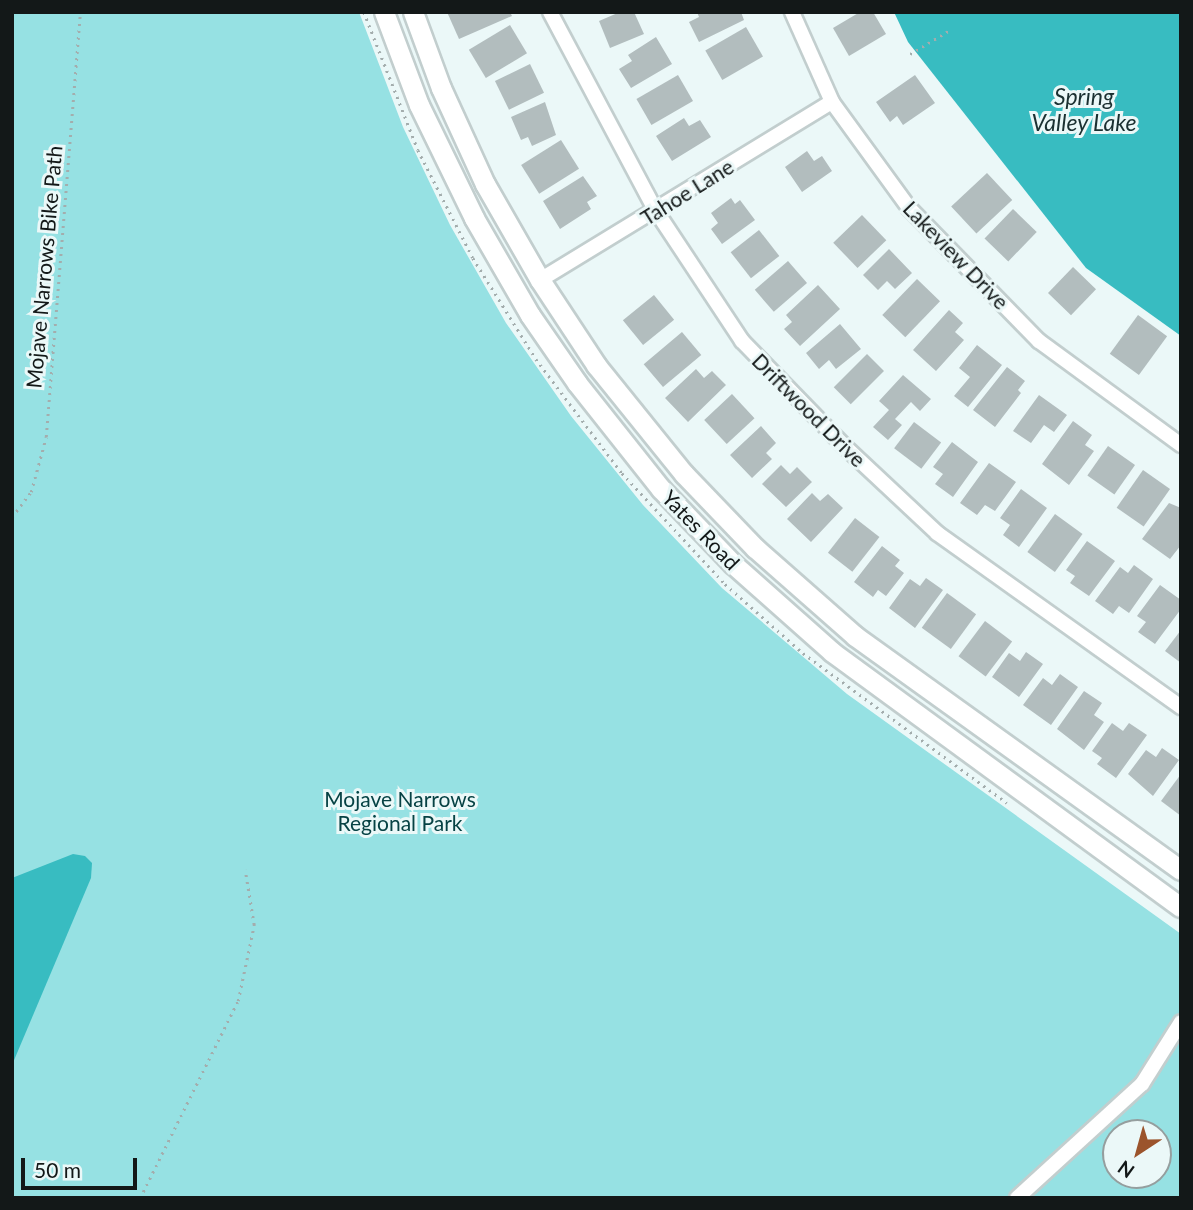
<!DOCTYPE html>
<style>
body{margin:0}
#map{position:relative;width:1193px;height:1210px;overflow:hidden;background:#ebf8f8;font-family:Lato,sans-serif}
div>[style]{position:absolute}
.green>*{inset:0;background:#96e1e3}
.water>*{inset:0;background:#38bcc1}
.building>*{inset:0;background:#b2bdbe;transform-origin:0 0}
.path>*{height:2.5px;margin-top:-1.25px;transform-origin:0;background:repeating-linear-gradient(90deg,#a3adad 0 2px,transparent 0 7px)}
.roads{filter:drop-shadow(2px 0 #c2cece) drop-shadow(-2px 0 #c2cece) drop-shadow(0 2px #c2cece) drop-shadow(0 -2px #c2cece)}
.minor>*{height:14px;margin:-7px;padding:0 7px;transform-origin:7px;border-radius:7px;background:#fff}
.secondary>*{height:19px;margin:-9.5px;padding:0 9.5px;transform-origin:9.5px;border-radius:9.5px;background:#fff}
span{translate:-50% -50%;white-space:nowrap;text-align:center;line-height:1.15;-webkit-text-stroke:6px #ebf8f8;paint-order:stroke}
.street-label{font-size:21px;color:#131818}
.park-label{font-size:21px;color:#064244}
.water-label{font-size:23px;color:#1a3031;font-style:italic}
.frame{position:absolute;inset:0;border:14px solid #131818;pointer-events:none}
.north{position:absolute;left:1102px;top:1119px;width:70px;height:70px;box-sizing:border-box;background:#ebf8f8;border:2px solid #959e9e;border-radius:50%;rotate:216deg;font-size:19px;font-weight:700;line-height:28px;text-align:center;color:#131818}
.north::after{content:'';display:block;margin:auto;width:24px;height:32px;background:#9b542c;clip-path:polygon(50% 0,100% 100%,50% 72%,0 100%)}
.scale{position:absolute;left:21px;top:1158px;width:116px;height:32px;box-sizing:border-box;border:4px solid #131818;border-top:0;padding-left:9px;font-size:21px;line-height:24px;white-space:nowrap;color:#131818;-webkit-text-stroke:5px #ebf8f8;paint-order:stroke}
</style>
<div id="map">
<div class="green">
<div style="clip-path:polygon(evenodd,12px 12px,359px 12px,403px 127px,450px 225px,506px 323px,571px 416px,643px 505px,722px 588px,847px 694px,1181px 934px,1181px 1198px,12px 1198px,12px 12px,1116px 1133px,1158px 1133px,1158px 1175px,1116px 1175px,1116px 1133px)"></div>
</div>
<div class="water">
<div style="clip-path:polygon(894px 12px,1181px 12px,1181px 336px,1086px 268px,908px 42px)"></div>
<div style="clip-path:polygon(73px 854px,85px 856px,92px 863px,91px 878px,12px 1065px,12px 878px)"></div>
</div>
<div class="building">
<div style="clip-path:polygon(447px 12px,510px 12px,512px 16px,459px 39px)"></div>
<div style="clip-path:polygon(620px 12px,634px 12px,644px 34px,610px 48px,599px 21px)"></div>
<div style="clip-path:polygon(697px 12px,741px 12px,744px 20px,699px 42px,689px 22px,699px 17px)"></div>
<div style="clip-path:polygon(860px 12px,873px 12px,886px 34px,849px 56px,833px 28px)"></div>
<div style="left:510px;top:25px;width:33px;height:48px;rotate:59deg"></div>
<div style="left:746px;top:27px;width:34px;height:47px;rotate:60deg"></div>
<div style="clip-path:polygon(656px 37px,672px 64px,631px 88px,619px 69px,632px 61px,628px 55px)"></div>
<div style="left:530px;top:64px;width:32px;height:39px;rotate:64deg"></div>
<div style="left:678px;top:75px;width:30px;height:48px;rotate:60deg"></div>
<div style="clip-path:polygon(915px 75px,935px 103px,903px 125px,897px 116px,890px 122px,876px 102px)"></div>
<div style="clip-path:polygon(545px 102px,556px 135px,532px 146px,528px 137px,521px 140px,511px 117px)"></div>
<div style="clip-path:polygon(684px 118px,689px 126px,700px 120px,711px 137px,672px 161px,656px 136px)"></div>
<div style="left:561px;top:140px;width:34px;height:47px;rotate:58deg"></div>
<div style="clip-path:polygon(807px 151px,814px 161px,822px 156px,832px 171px,802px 192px,785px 167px)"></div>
<div style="left:987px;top:173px;width:37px;height:49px;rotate:47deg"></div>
<div style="clip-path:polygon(583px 176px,597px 196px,587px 202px,591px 209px,560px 229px,543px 201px)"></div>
<div style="clip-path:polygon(731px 198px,735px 204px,740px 200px,755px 220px,722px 244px,711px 229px,718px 223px,711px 213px)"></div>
<div style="left:1013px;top:209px;width:33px;height:41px;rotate:44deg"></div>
<div style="left:862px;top:215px;width:35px;height:40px;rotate:46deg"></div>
<div style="left:759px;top:230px;width:33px;height:36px;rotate:52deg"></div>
<div style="clip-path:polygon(889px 249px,912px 273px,895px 289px,887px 281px,878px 290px,863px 275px)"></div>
<div style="left:788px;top:261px;width:29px;height:44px;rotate:49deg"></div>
<div style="left:1073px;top:267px;width:32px;height:36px;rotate:44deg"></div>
<div style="left:917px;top:279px;width:32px;height:50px;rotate:44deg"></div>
<div style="clip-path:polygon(818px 285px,840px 309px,800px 346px,784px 329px,792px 322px,786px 315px)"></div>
<div style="left:654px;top:295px;width:32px;height:40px;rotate:51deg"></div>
<div style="clip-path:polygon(949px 310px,963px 323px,955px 332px,964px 340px,936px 371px,913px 350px)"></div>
<div style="left:1138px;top:315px;width:36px;height:48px;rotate:36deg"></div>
<div style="clip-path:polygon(840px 324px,861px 349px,836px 369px,829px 360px,819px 369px,806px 353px)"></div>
<div style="left:682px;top:332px;width:30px;height:50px;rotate:50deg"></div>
<div style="clip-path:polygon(977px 345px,1002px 365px,968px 407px,954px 396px,970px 377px,959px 368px)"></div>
<div style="left:867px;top:354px;width:24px;height:47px;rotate:45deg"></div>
<div style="clip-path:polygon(1007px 367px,1025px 381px,1018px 390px,1021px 393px,995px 427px,973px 410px)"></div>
<div style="clip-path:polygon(696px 369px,704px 378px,712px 371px,726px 385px,688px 422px,665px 398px)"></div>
<div style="clip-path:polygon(903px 375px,931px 399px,920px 411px,911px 402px,895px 419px,902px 425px,888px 440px,873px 427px,889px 410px,879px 401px)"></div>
<div style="left:732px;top:394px;width:33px;height:38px;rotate:47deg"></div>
<div style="clip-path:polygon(1039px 395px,1067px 415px,1054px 432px,1044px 425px,1031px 443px,1013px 431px)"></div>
<div style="clip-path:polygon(1073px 421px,1092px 435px,1085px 445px,1094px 451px,1069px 485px,1042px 464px)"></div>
<div style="left:914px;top:422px;width:34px;height:33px;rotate:37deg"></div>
<div style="clip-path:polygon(761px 426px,776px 443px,766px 453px,772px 459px,752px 478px,730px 455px)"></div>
<div style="clip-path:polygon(952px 442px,978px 462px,953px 497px,935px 484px,943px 474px,933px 467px)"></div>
<div style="left:1108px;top:446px;width:33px;height:36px;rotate:35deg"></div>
<div style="clip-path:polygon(989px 463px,1016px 482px,995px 511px,985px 505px,977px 515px,960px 503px)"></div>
<div style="clip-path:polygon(781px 465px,790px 474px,797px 467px,812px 482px,786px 507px,762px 484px)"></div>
<div style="left:1143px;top:470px;width:33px;height:46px;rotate:35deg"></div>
<div style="clip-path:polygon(1021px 489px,1047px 508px,1019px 547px,1003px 535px,1010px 525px,1000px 518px)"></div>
<div style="clip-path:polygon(812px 493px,820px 501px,828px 494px,843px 508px,811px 542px,787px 519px)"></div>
<div style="clip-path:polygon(1169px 503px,1181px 508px,1181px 545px,1170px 559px,1142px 539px)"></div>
<div style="left:1055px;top:514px;width:34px;height:47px;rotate:36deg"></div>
<div style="left:855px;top:518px;width:31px;height:44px;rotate:38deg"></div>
<div style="clip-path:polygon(1087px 541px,1115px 561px,1089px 596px,1070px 583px,1075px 576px,1066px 570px)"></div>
<div style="clip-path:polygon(882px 546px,900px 560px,895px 566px,904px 573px,886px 596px,878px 590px,873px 597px,854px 582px)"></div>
<div style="clip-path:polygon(1134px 565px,1153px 579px,1129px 613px,1119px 606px,1113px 614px,1095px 601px,1120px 567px,1128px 573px)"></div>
<div style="clip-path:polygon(926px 578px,943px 590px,915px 628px,889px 608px,910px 579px,920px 586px)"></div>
<div style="clip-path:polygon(1160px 585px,1181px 600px,1181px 609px,1155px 644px,1138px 632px,1146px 622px,1137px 616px)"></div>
<div style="left:947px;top:593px;width:36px;height:43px;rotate:36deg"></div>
<div style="left:985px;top:621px;width:34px;height:44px;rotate:37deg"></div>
<div style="clip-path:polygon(1181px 630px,1181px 663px,1165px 651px)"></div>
<div style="clip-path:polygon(1026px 652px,1043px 664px,1019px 697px,992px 677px,1009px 653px,1020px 661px)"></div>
<div style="clip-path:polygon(1060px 674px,1078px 687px,1051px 725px,1023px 705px,1043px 678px,1052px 685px)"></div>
<div style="clip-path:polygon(1084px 691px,1102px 703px,1094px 715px,1104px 722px,1084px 750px,1057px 729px)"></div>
<div style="clip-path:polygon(1112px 723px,1123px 731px,1129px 723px,1147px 735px,1116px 778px,1097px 764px,1102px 758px,1092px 751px)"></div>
<div style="clip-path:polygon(1162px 748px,1179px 760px,1153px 796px,1128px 774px,1146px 750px,1156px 757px)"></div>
<div style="clip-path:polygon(1181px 774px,1181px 816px,1161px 801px)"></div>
</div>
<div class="path">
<div style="left:364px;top:12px;width:148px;rotate:68.6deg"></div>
<div style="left:418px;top:150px;width:121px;rotate:63deg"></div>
<div style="left:473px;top:258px;width:119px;rotate:58deg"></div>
<div style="left:536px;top:359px;width:143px;rotate:53deg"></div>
<div style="left:622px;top:473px;width:151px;rotate:47.1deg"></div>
<div style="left:725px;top:584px;width:104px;rotate:41.5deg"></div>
<div style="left:803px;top:653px;width:253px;rotate:36.3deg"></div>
<div style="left:910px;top:54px;width:47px;rotate:-31deg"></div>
<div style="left:12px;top:517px;width:31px;rotate:-53deg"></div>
<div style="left:31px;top:492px;width:57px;rotate:-74.7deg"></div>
<div style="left:46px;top:437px;width:426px;rotate:-85.4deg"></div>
<div style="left:140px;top:1198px;width:220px;rotate:-63.6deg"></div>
<div style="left:238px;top:1001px;width:78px;rotate:-78.1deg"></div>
<div style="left:254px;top:925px;width:56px;rotate:-99.3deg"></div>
</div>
<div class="roads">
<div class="minor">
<div style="left:550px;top:12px;width:225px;rotate:62deg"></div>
<div style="left:656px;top:211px;width:156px;rotate:56.5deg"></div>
<div style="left:742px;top:341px;width:145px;rotate:45.8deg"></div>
<div style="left:843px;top:445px;width:129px;rotate:43.1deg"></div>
<div style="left:937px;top:533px;width:300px;rotate:35.5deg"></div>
<div style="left:792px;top:12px;width:98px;rotate:66deg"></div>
<div style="left:832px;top:102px;width:131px;rotate:54deg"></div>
<div style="left:909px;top:208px;width:186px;rotate:45.7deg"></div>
<div style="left:1039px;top:341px;width:176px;rotate:36.2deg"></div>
<div style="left:540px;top:280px;width:342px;rotate:-31.4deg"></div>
<div style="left:1017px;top:1198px;width:169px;rotate:-42.4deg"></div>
<div style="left:1142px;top:1084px;width:73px;rotate:-57.8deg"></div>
</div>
<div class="secondary">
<div style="left:384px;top:12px;width:99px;rotate:69.4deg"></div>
<div style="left:419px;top:105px;width:126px;rotate:64deg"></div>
<div style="left:474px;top:218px;width:112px;rotate:60deg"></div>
<div style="left:530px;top:315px;width:83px;rotate:55.3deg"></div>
<div style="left:577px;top:383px;width:135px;rotate:51.6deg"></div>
<div style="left:661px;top:489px;width:104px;rotate:46.2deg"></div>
<div style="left:733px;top:564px;width:132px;rotate:41.6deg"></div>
<div style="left:832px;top:652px;width:432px;rotate:36.2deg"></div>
<div style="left:413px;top:12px;width:81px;rotate:69.8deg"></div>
<div style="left:441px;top:88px;width:106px;rotate:65.4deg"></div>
<div style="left:485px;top:184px;width:111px;rotate:60.2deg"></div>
<div style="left:540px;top:280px;width:102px;rotate:56.6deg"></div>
<div style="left:596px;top:365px;width:140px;rotate:51.1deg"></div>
<div style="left:684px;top:474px;width:103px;rotate:46.2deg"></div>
<div style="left:755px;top:548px;width:133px;rotate:41.3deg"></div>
<div style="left:855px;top:636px;width:401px;rotate:35.7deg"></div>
</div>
</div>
<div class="street-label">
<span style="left:687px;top:192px;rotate:-32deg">Tahoe Lane</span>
<span style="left:956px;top:255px;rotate:46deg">Lakeview Drive</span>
<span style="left:44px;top:267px;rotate:-85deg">Mojave Narrows Bike Path</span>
<span style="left:809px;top:410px;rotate:45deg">Driftwood Drive</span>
<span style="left:701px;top:530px;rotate:46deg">Yates Road</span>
</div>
<div class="park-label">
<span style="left:400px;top:811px">Mojave Narrows<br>Regional Park</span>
</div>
<div class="water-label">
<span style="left:1084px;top:109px">Spring<br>Valley Lake</span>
</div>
<div class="frame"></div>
<div class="north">N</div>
<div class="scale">50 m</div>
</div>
